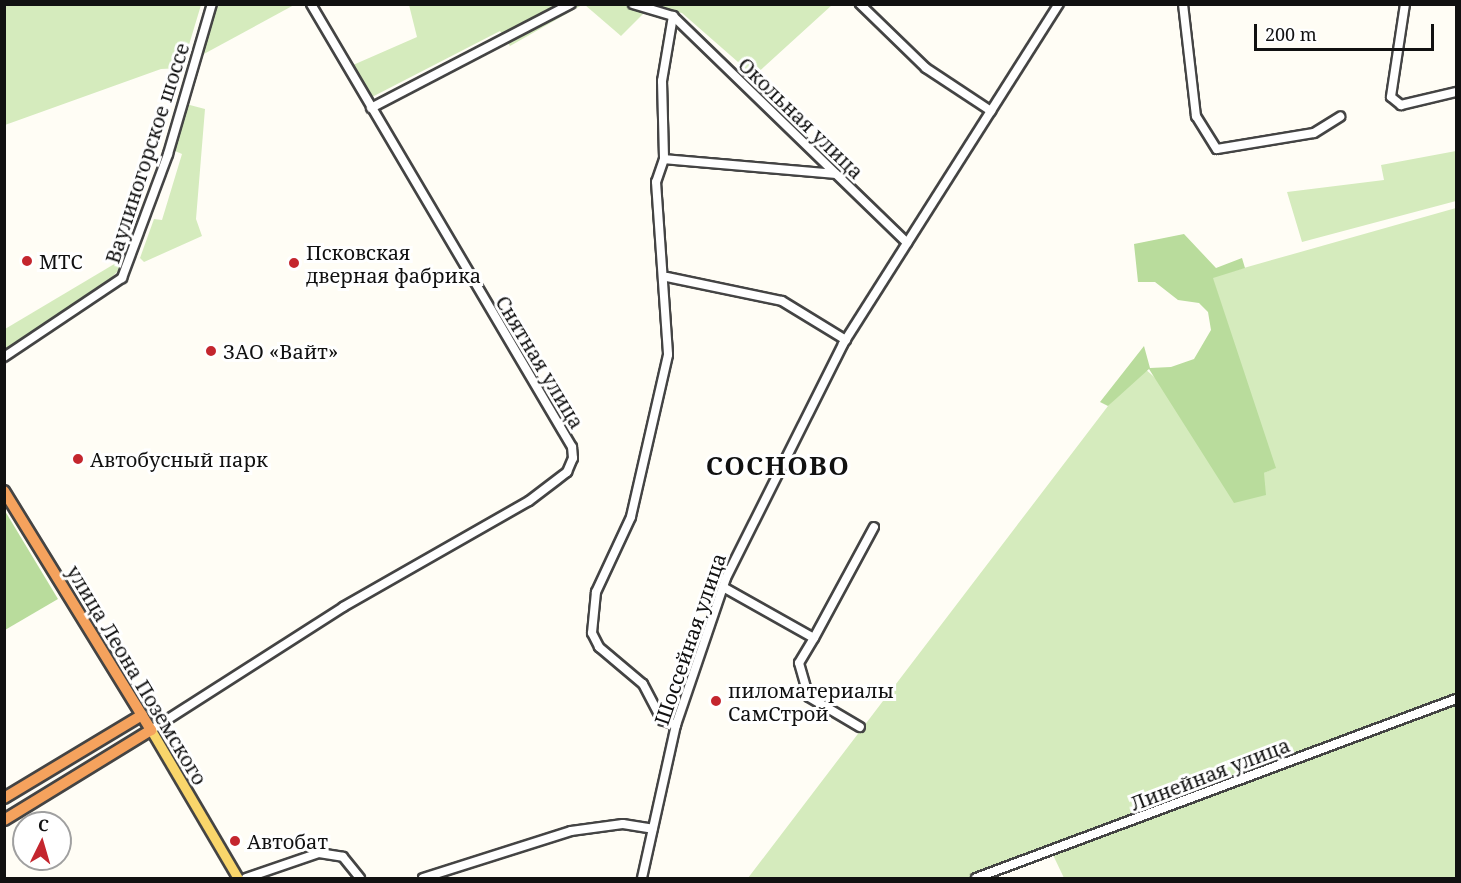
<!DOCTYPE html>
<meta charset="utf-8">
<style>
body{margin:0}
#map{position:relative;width:1461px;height:883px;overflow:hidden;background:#fffdf5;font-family:"Noto Serif",serif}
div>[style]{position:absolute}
.green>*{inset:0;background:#d5ebbd}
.forest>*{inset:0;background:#b9dc9c}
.roads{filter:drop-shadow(2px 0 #444) drop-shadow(-2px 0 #444) drop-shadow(0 2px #444) drop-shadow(0 -2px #444)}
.minor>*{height:8px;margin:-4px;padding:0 4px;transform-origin:4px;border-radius:4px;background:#fff}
.major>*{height:9px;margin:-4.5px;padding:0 4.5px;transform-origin:4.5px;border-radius:4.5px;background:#f9d66b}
.highway>*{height:10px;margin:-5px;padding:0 5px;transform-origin:5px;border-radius:5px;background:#f5a25d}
.dots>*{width:16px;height:16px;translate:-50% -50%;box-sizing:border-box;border:3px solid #fff;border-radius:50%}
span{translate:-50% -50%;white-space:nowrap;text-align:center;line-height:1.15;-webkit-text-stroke:6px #fff;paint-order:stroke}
.street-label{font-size:20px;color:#111}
.poi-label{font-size:20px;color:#111}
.left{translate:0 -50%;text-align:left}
.district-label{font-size:26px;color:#111;font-weight:700;letter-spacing:1.5px}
.frame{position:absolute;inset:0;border:6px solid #111;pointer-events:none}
.north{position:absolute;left:12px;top:811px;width:60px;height:60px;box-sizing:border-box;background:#fff;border:2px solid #a0a0a0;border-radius:50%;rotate:5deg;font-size:16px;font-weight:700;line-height:24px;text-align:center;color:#111}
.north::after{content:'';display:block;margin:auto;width:21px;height:27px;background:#c4262e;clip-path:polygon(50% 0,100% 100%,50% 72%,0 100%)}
.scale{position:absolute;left:1254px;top:24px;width:180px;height:27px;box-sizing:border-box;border:3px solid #111;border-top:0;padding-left:8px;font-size:18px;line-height:21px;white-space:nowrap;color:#111;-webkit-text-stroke:4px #fff;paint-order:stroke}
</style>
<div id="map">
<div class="green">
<div style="clip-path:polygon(5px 4px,201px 4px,201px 5px,182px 68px,161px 69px,5px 125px)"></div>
<div style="clip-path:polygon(218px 4px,294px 4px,294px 5px,202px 55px)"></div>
<div style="clip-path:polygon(409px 5px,582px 5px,510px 46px,500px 31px,372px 97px,353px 65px,417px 37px)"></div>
<div style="clip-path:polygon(585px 5px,644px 5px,644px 13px,621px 36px)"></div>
<div style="clip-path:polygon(648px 5px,832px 5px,754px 76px,682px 13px)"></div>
<div style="clip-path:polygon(186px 104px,205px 109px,196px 219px,202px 236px,144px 262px,140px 258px,154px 219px,162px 220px,182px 154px,175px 151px)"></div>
<div style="clip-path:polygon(1456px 151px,1456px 201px,1302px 242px,1287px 192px,1384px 180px,1381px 165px)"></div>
<div style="clip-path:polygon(1456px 208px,1456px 697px,967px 878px,748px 878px,1108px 406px,1144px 368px,1264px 473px,1275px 468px,1212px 277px)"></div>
<div style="clip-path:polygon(116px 263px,121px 268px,98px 291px,5px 349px,5px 329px)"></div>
<div style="clip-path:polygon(1456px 703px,1456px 878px,1064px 878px,1053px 855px)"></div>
</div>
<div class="forest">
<div style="clip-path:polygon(1184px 234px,1216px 268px,1242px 258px,1245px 268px,1213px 278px,1276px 468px,1264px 473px,1266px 495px,1234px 503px,1149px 369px,1108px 406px,1100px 402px,1144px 346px,1150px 368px,1171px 367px,1194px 359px,1211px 330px,1208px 312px,1199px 303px,1178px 300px,1155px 282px,1138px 282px,1134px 244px)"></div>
<div style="clip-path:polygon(5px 511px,58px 599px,5px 630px,4px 628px)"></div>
</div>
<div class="roads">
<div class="minor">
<div style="left:633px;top:4px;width:42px;rotate:16.7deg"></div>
<div style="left:673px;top:16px;width:326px;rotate:44.1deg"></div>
<div style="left:860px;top:4px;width:92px;rotate:44.1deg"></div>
<div style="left:926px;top:68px;width:78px;rotate:33.5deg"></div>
<div style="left:1183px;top:4px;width:113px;rotate:83.4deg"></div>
<div style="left:1196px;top:116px;width:39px;rotate:58deg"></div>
<div style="left:1217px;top:149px;width:98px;rotate:-9.4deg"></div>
<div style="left:1314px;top:133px;width:31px;rotate:-32deg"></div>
<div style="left:1405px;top:4px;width:94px;rotate:98.6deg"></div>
<div style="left:1391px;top:97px;width:13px;rotate:39deg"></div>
<div style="left:1401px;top:105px;width:57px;rotate:-13.3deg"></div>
<div style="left:673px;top:16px;width:66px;rotate:99.6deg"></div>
<div style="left:662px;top:81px;width:78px;rotate:88.5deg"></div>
<div style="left:664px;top:159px;width:24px;rotate:109deg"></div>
<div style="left:656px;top:182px;width:173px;rotate:86deg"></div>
<div style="left:668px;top:355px;width:166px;rotate:102.9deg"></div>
<div style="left:631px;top:517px;width:83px;rotate:115deg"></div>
<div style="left:596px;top:592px;width:41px;rotate:95.6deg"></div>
<div style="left:592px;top:633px;width:16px;rotate:63deg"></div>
<div style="left:599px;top:647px;width:57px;rotate:40.1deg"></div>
<div style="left:643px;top:684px;width:41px;rotate:62.2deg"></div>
<div style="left:662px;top:720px;width:15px;rotate:20deg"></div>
<div style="left:371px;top:108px;width:225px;rotate:-27.5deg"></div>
<div style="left:664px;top:159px;width:172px;rotate:5deg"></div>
<div style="left:667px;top:277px;width:117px;rotate:11.8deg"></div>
<div style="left:782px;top:301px;width:75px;rotate:31.4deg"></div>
<div style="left:4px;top:357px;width:142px;rotate:-33.8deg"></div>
<div style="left:122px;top:278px;width:132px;rotate:-69.6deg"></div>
<div style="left:168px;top:154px;width:156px;rotate:-73.7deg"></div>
<div style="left:723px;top:587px;width:104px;rotate:29.3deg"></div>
<div style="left:814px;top:638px;width:126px;rotate:-61.6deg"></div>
<div style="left:814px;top:638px;width:29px;rotate:121deg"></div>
<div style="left:799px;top:663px;width:35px;rotate:74deg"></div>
<div style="left:809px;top:697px;width:59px;rotate:30.5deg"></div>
<div style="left:151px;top:730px;width:228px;rotate:-32.6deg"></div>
<div style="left:343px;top:607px;width:214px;rotate:-29.7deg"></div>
<div style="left:529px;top:501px;width:48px;rotate:-37.3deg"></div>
<div style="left:567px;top:472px;width:15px;rotate:-67deg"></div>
<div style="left:573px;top:458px;width:11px;rotate:-95deg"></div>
<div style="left:572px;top:447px;width:514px;rotate:-120.51deg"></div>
<div style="left:246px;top:878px;width:77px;rotate:-18.9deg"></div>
<div style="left:319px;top:853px;width:24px;rotate:9deg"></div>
<div style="left:343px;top:857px;width:27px;rotate:51deg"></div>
<div style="left:423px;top:878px;width:155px;rotate:-17.6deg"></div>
<div style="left:571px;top:831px;width:52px;rotate:-7.7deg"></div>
<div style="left:623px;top:824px;width:30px;rotate:9deg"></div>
<div style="left:642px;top:878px;width:157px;rotate:-77.5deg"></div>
<div style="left:676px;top:725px;width:155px;rotate:-71.2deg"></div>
<div style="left:726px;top:578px;width:262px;rotate:-63.4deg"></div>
<div style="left:843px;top:344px;width:403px;rotate:-57.6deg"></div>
<div style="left:976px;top:878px;width:512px;rotate:-20.45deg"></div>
</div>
<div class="major">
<div style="left:151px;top:730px;width:172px;rotate:59.6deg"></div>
</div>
<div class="highway">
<div style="left:4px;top:491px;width:281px;rotate:58.4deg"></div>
<div style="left:151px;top:730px;width:172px;rotate:148.5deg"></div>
<div style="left:4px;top:798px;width:161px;rotate:-31deg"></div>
</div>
</div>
<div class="dots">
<div style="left:27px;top:261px;background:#c4262e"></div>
<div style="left:294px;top:263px;background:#c4262e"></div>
<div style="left:211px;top:351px;background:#c4262e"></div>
<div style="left:78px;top:459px;background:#c4262e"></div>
<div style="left:716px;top:701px;background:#c4262e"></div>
<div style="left:235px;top:841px;background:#c4262e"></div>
</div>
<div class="street-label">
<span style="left:801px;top:118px;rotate:44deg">Окольная улица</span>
<span style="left:147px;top:153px;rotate:-72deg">Ваулиногорское шоссе</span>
<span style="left:540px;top:362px;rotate:59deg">Снятная улица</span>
<span style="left:690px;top:639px;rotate:-71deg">Шоссейная улица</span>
<span style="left:137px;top:675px;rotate:59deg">улица Леона Поземского</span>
<span style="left:1210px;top:774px;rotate:-21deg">Линейная улица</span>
</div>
<div class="poi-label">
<span class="left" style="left:306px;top:264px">Псковская<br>дверная фабрика</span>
<span class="left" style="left:39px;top:261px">МТС</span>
<span class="left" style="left:223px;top:351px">ЗАО «Вайт»</span>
<span class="left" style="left:90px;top:459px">Автобусный парк</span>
<span class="left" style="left:728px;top:702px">пиломатериалы<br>СамСтрой</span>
<span class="left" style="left:247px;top:841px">Автобат</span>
</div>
<div class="district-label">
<span style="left:778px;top:466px">СОСНОВО</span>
</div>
<div class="frame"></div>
<div class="north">С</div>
<div class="scale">200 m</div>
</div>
